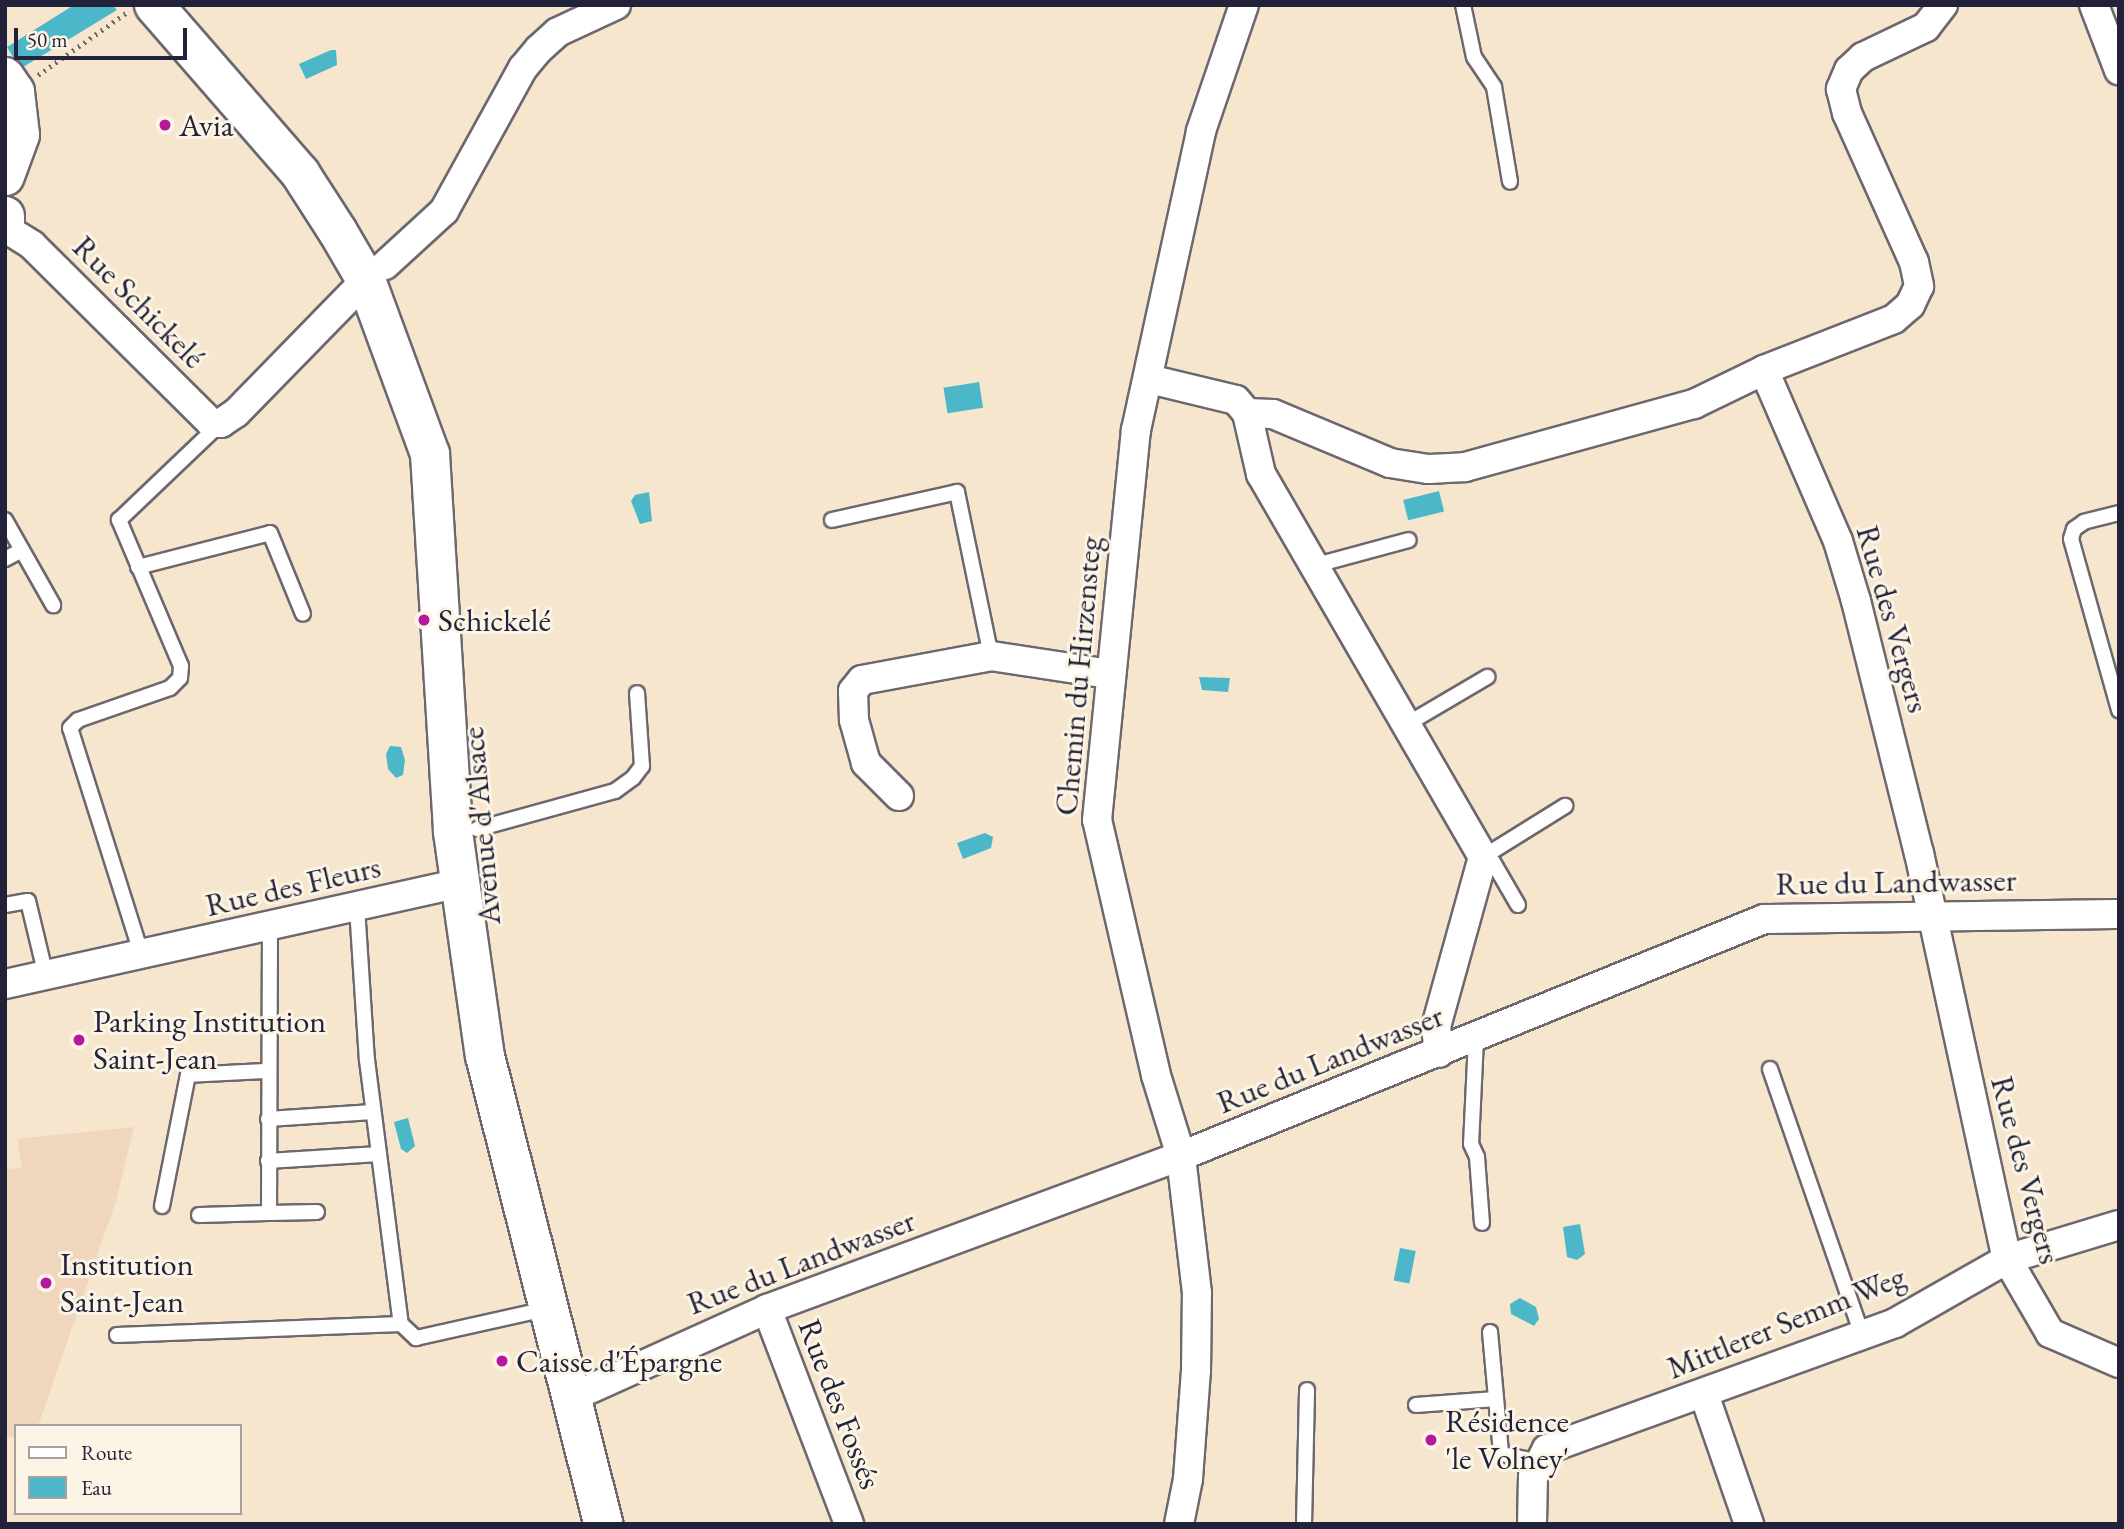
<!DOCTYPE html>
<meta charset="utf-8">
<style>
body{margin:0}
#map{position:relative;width:2124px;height:1529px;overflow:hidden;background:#f7e6ce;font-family:"EB Garamond",serif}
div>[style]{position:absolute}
.built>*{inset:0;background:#f0d6bc}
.water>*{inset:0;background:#4cb7c8;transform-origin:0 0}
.path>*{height:4.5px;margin-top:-2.25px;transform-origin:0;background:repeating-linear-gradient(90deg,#6d676e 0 2px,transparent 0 7px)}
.roads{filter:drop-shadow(2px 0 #6d676e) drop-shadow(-2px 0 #6d676e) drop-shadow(0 2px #6d676e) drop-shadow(0 -2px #6d676e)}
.lane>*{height:14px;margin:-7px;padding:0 7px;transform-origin:7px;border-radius:7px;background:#fff}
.street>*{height:28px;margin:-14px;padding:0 14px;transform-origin:14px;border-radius:14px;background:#fff}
.secondary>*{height:38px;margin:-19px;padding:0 19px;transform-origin:19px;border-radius:19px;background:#fff}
.dots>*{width:19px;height:19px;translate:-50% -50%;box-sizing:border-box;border:4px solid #fcf5e5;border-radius:50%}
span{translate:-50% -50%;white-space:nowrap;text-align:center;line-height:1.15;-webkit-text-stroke:6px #fcf5e5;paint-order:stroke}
.poi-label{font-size:32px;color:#22223b}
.left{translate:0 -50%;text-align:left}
.street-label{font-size:32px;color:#22223b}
.frame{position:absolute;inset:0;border:7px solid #22223b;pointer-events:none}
.legend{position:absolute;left:14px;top:1424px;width:228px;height:91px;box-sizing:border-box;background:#fcf5e5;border:2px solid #a5a1a1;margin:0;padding:9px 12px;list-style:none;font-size:21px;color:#22223b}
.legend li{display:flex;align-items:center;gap:14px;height:35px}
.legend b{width:35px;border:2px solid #a5a1a1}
.scale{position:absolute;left:14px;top:28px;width:173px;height:32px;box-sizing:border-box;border:4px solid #22223b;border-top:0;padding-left:9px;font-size:21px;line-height:24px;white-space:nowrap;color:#22223b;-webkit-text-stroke:5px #fcf5e5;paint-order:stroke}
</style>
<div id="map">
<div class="built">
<div style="clip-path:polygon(134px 1127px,116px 1201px,38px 1426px,16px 1426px,16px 1437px,5px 1437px,5px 1169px,22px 1168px,17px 1139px)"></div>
</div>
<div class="water">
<div style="clip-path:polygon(74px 5px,113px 5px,117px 10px,20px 69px,7px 47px)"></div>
<div style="clip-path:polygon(331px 50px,336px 50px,337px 65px,306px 79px,299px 64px)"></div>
<div style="left:979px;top:382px;width:26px;height:36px;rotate:81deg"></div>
<div style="left:1439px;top:491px;width:21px;height:37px;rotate:76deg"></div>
<div style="clip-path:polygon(649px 492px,652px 521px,640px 524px,631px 501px,635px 495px)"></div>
<div style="clip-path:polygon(1199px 677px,1230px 678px,1228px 692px,1202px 690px)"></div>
<div style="clip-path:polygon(390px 746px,401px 747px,405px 760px,403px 775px,396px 778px,388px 769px,386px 754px)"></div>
<div style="clip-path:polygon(985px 833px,993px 837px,991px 848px,963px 859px,957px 843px)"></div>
<div style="clip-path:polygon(408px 1118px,415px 1146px,407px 1153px,401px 1149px,394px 1122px)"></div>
<div style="clip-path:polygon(1580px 1224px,1585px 1254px,1577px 1260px,1567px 1257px,1563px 1227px)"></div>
<div style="left:1400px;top:1248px;width:16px;height:33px;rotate:11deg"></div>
<div style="clip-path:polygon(1520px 1298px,1536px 1307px,1539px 1319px,1534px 1326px,1511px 1314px,1510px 1304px)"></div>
</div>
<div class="path">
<div style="left:38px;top:75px;width:108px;rotate:-35.2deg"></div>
</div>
<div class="roads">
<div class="lane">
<div style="left:1463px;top:5px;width:53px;rotate:78.1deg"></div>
<div style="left:1474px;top:57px;width:36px;rotate:56deg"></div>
<div style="left:1494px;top:87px;width:96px;rotate:80.4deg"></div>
<div style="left:2119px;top:513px;width:36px;rotate:166deg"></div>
<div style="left:2084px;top:522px;width:12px;rotate:145deg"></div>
<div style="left:2074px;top:529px;width:10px;rotate:107deg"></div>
<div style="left:2071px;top:539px;width:178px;rotate:74.3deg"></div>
<div style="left:5px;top:520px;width:98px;rotate:60.5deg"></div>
<div style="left:832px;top:520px;width:128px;rotate:-12.6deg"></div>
<div style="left:957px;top:492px;width:167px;rotate:78.3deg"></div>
<div style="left:5px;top:559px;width:19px;rotate:-28deg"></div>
<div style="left:1313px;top:566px;width:99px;rotate:-15.2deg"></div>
<div style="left:138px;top:567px;width:136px;rotate:-14.4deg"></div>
<div style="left:270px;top:533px;width:87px;rotate:67.8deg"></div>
<div style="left:1409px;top:723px;width:91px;rotate:-30.5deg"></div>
<div style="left:477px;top:829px;width:143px;rotate:-15.4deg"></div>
<div style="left:615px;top:791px;width:22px;rotate:-36deg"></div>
<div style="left:633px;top:778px;width:15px;rotate:-53deg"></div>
<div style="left:642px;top:766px;width:73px;rotate:-93.9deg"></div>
<div style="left:5px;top:905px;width:23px;rotate:-10deg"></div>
<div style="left:28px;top:901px;width:77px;rotate:76.5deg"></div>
<div style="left:1518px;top:905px;width:50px;rotate:-120.2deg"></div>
<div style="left:1493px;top:862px;width:11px;rotate:-153deg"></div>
<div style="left:1483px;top:857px;width:97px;rotate:-31.9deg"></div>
<div style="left:357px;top:907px;width:153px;rotate:86.3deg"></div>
<div style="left:367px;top:1060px;width:266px;rotate:82.7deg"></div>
<div style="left:401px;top:1324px;width:21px;rotate:43deg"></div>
<div style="left:416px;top:1338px;width:133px;rotate:-12.6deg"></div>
<div style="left:142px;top:956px;width:239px;rotate:-107.5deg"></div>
<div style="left:70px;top:728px;width:11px;rotate:-45deg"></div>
<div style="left:78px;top:720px;width:97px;rotate:-19.2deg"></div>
<div style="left:170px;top:688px;width:14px;rotate:-45deg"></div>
<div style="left:180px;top:678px;width:12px;rotate:-85deg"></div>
<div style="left:181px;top:666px;width:159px;rotate:-113deg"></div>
<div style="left:119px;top:520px;width:141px;rotate:-43.6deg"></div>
<div style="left:1476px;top:1039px;width:105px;rotate:92.7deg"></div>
<div style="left:1471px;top:1144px;width:14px;rotate:65deg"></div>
<div style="left:1477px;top:1157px;width:66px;rotate:85.7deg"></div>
<div style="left:1770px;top:1069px;width:281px;rotate:70.9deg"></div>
<div style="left:268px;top:1119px;width:105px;rotate:-3.8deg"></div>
<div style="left:268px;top:1161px;width:111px;rotate:-3.6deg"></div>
<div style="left:162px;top:1206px;width:134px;rotate:-78.8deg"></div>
<div style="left:188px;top:1075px;width:80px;rotate:-2.9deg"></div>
<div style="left:269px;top:1213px;width:48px;rotate:-1.2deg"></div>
<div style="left:199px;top:1215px;width:70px;rotate:-1.6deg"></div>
<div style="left:269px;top:1213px;width:286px;rotate:-89.8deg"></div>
<div style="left:1490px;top:1332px;width:122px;rotate:84.8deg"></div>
<div style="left:1501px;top:1454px;width:41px;rotate:11.3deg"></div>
<div style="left:117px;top:1335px;width:284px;rotate:-2.2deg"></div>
<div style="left:1416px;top:1405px;width:80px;rotate:-4.3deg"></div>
<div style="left:1304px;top:1524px;width:134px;rotate:-88.7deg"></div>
</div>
<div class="street">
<div style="left:1943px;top:5px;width:28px;rotate:128deg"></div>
<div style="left:1926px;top:27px;width:70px;rotate:154.5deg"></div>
<div style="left:1863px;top:57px;width:19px;rotate:137deg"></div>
<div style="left:1849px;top:70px;width:21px;rotate:113deg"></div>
<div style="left:1841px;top:89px;width:25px;rotate:76deg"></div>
<div style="left:1847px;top:113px;width:163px;rotate:65.8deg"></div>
<div style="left:1914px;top:262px;width:25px;rotate:78deg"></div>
<div style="left:1919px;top:286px;width:21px;rotate:115deg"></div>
<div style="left:1910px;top:305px;width:21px;rotate:139deg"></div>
<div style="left:1894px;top:319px;width:140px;rotate:158.6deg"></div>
<div style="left:1764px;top:370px;width:186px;rotate:66.6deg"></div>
<div style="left:1838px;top:541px;width:63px;rotate:73.3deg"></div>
<div style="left:1856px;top:601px;width:260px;rotate:76deg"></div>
<div style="left:1919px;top:853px;width:415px;rotate:77.8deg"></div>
<div style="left:2007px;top:1259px;width:86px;rotate:59.8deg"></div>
<div style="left:2050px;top:1333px;width:75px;rotate:23.5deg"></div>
<div style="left:2094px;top:5px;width:70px;rotate:69deg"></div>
<div style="left:5px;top:228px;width:32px;rotate:32deg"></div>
<div style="left:32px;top:245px;width:252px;rotate:44.8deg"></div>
<div style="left:211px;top:423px;width:10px"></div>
<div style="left:221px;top:423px;width:18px;rotate:-34deg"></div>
<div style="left:236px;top:413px;width:186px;rotate:-45.7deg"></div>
<div style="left:385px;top:265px;width:80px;rotate:-42.5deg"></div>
<div style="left:444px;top:211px;width:163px;rotate:-61.1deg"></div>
<div style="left:523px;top:68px;width:25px;rotate:-50deg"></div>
<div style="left:539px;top:49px;width:25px;rotate:-42deg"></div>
<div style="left:558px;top:32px;width:64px;rotate:-25deg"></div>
<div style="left:1149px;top:379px;width:89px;rotate:13.6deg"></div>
<div style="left:1236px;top:400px;width:17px;rotate:50deg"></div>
<div style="left:1247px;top:413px;width:63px;rotate:77.1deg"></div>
<div style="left:1261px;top:474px;width:443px;rotate:59.9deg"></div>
<div style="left:1483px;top:857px;width:175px;rotate:105.5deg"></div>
<div style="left:1436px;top:1026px;width:27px;rotate:84deg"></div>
<div style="left:1247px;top:413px;width:26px;rotate:2deg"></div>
<div style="left:1273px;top:414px;width:127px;rotate:22.7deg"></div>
<div style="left:1390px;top:463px;width:39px;rotate:9deg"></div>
<div style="left:1429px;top:469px;width:36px;rotate:-3deg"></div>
<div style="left:1465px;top:467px;width:238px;rotate:-15.4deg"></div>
<div style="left:1694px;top:404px;width:78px;rotate:-25.9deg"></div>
<div style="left:899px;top:796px;width:47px;rotate:-135deg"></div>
<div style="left:866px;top:763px;width:45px;rotate:-105.6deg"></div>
<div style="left:854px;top:720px;width:29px;rotate:-92deg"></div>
<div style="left:853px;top:691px;width:14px;rotate:-51deg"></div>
<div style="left:862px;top:680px;width:131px;rotate:-10.5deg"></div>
<div style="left:991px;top:656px;width:120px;rotate:8.6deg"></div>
<div style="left:5px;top:984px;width:466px;rotate:-12.5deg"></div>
<div style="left:767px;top:1309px;width:230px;rotate:69.1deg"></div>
<div style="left:590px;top:1389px;width:194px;rotate:-24.3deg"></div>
<div style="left:767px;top:1309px;width:441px;rotate:-20.3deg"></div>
<div style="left:1181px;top:1156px;width:629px;rotate:-22.12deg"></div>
<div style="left:1764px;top:919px;width:355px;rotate:-0.8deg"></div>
<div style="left:1704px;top:1394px;width:138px;rotate:70.9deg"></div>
<div style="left:1179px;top:1524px;width:46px;rotate:-78.7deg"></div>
<div style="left:1188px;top:1479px;width:108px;rotate:-85.8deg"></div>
<div style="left:1196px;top:1371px;width:78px;rotate:-89.3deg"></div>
<div style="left:1197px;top:1293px;width:138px;rotate:-96.7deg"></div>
<div style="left:1181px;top:1156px;width:85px;rotate:-107.2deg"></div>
<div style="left:1156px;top:1075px;width:262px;rotate:-103deg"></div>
<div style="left:1097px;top:820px;width:392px;rotate:-84.3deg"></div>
<div style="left:1136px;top:430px;width:306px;rotate:-77.7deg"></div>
<div style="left:1201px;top:131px;width:133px;rotate:-71.2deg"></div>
<div style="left:1532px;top:1524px;width:48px;rotate:-88.8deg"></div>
<div style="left:1533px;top:1476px;width:30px;rotate:-63deg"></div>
<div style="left:1547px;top:1449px;width:370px;rotate:-19.9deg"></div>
<div style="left:1895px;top:1323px;width:129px;rotate:-29.7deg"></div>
<div style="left:2007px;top:1259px;width:117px;rotate:-16.9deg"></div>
</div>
<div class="secondary">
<div style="left:154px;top:5px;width:223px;rotate:49deg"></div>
<div style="left:300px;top:173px;width:70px;rotate:57.2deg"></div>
<div style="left:338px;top:232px;width:56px;rotate:59.7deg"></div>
<div style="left:366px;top:280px;width:185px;rotate:69.8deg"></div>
<div style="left:430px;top:454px;width:379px;rotate:86.5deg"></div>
<div style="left:453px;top:832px;width:226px;rotate:81.9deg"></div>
<div style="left:485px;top:1056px;width:483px;rotate:75.8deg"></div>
<div style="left:5px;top:77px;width:18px;rotate:56deg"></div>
<div style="left:15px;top:92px;width:43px;rotate:83.4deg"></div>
<div style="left:20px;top:135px;width:44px;rotate:110.1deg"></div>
<div style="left:5px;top:216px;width:6px;rotate:90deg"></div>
</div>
</div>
<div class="dots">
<div style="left:165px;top:125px;background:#b5179e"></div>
<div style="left:424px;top:620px;background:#b5179e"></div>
<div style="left:79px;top:1040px;background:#b5179e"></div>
<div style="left:46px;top:1283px;background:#b5179e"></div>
<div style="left:502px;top:1361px;background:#b5179e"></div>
<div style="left:1431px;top:1440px;background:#b5179e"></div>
</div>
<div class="poi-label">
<span class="left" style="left:179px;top:125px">Avia</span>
<span class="left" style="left:438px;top:620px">Schickelé</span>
<span class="left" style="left:93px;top:1040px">Parking Institution<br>Saint-Jean</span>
<span class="left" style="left:60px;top:1283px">Institution<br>Saint-Jean</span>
<span class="left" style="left:516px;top:1361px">Caisse d'Épargne</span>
<span class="left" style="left:1445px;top:1440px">Résidence<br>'le Volney'</span>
</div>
<div class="street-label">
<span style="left:139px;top:302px;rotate:45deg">Rue Schickelé</span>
<span style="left:1893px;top:619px;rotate:74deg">Rue des Vergers</span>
<span style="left:1078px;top:676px;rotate:-85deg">Chemin du Hirzensteg</span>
<span style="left:481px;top:826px;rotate:-95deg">Avenue d'Alsace</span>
<span style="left:1896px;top:882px;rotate:-1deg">Rue du Landwasser</span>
<span style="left:293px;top:886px;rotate:-13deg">Rue des Fleurs</span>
<span style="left:1330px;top:1059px;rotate:-22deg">Rue du Landwasser</span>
<span style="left:2026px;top:1170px;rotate:75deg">Rue des Vergers</span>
<span style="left:801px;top:1262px;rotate:-21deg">Rue du Landwasser</span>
<span style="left:1786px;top:1322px;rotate:-22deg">Mittlerer Semm Weg</span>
<span style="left:840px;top:1404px;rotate:69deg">Rue des Fossés</span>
</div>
<div class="frame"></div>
<ul class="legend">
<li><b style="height:9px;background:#fff"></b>Route</li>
<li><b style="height:19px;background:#4cb7c8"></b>Eau</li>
</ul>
<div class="scale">50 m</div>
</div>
